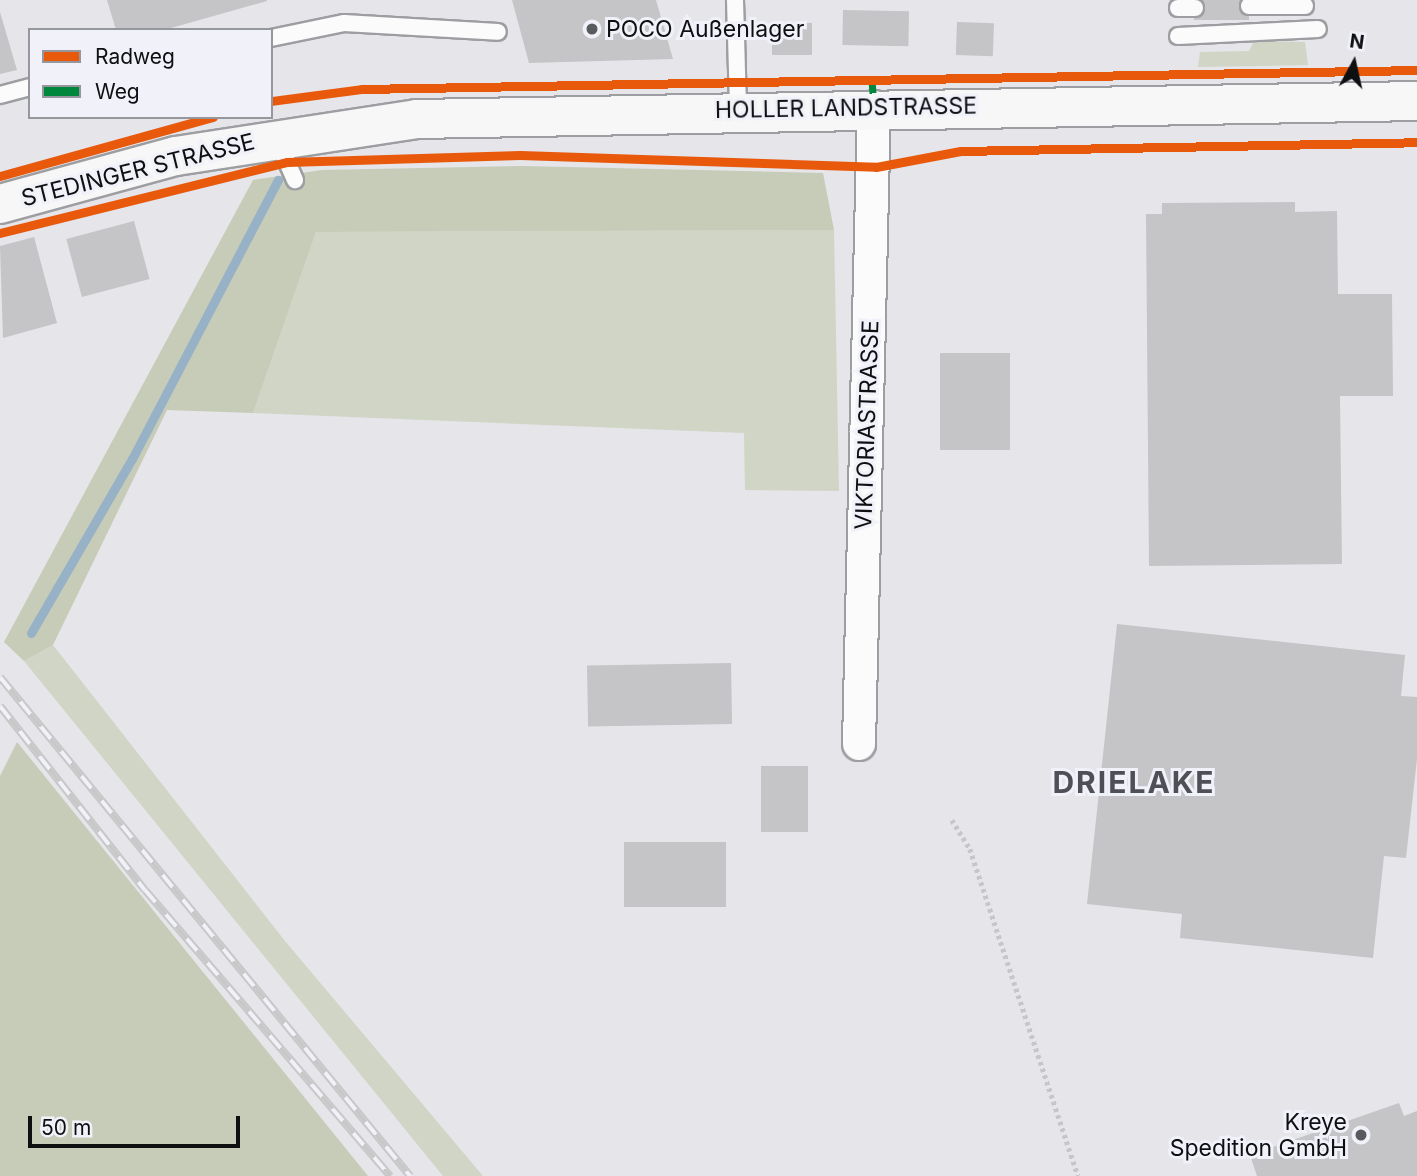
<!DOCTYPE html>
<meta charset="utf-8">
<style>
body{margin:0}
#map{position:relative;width:1417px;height:1176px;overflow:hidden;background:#e5e5ea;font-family:Inter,sans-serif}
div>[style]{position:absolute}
.green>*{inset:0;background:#d0d5c5}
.forest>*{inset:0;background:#c6ccb7}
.stream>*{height:9px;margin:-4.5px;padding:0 4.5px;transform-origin:4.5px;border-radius:4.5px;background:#97b1c7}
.building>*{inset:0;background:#c5c5c8;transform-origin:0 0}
.path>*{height:4.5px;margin-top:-2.25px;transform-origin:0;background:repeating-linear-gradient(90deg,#c6c6c8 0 3.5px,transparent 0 7px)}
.roads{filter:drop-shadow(2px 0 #9d9ea1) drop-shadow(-2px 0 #9d9ea1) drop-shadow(0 2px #9d9ea1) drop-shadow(0 -2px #9d9ea1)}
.lane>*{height:16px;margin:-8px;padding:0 8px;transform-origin:8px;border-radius:8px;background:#fbfbfc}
.street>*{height:32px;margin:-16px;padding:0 16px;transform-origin:16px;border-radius:16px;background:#fbfbfc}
.secondary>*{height:38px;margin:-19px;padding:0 19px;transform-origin:19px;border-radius:19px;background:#f8f7f8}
.rail>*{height:8px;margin-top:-4px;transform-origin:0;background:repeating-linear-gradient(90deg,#f0f1f9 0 16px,#c8c8c9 0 32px);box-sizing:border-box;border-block:2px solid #c8c8c9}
.quiet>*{height:7px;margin-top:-3.5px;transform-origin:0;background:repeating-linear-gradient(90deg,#00873e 0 14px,transparent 0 21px)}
.cycleway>*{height:9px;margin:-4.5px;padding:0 4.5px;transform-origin:4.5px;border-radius:4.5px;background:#e8590c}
.dots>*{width:19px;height:19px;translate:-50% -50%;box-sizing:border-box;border:4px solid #f0f1f9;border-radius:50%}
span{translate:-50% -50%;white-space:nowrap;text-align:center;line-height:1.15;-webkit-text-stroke:6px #f0f1f9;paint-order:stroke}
.poi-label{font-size:23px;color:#0e0f11}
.left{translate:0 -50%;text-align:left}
.right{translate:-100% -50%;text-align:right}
.street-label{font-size:23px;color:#0e0f11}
.district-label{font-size:30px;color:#4f5056;font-weight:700;letter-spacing:2px}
.legend{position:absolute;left:28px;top:28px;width:245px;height:91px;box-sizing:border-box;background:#f0f1f9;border:2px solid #96979c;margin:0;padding:9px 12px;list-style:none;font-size:21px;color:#0e0f11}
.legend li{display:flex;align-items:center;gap:14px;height:35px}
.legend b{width:35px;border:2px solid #96979c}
.north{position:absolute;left:1319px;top:28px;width:70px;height:70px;-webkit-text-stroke:5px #f0f1f9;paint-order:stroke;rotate:8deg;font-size:19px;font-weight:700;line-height:28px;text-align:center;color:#0e0f11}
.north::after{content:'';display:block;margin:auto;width:24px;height:32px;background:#0e0f11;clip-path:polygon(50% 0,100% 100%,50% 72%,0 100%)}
.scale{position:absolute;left:28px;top:1116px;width:212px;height:32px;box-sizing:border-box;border:4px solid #0e0f11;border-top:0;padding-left:9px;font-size:21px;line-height:24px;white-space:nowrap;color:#0e0f11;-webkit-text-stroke:5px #f0f1f9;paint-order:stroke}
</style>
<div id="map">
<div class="green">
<div style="clip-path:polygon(1254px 41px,1305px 42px,1308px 65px,1198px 67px,1200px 52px,1249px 51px)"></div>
<div style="clip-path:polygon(834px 230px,839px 491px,745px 490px,744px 433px,253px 413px,316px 232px)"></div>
<div style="clip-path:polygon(53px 645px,285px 941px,483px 1176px,443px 1176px,24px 661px)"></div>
</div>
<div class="forest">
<div style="clip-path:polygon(523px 166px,823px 173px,834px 230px,316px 232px,253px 413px,167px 410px,53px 645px,24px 661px,4px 642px,253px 180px,322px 170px)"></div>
<div style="clip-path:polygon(17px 742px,368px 1176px,0 1176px,0 776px)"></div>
</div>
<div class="stream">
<div style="left:31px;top:633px;width:201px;rotate:-59.9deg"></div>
<div style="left:132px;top:459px;width:315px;rotate:-62.4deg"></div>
</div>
<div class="building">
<div style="clip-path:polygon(107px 0,267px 0,267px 1px,164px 30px,116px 30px)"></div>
<div style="clip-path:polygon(512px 0,656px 0,673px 59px,529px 63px)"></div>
<div style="left:1194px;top:0;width:55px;height:20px"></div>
<div style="left:843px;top:10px;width:66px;height:35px;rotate:1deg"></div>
<div style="clip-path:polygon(0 12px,17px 70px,0 74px)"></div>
<div style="left:957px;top:22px;width:37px;height:33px;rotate:2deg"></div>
<div style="left:772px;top:23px;width:40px;height:32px"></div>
<div style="clip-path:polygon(1295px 202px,1295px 212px,1337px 211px,1338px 294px,1392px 294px,1393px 396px,1340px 396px,1342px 564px,1149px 566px,1146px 214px,1162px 214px,1162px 203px)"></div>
<div style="left:134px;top:221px;width:60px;height:70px;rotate:75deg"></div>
<div style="clip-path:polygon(34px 237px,57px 323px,3px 338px,0 246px)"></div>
<div style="left:940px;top:353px;width:70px;height:97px"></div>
<div style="clip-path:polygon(1117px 624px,1405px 655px,1401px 696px,1417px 697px,1417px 759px,1406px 858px,1384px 856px,1373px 958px,1180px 938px,1182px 914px,1087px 904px)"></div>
<div style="left:731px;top:663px;width:61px;height:144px;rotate:89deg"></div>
<div style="left:761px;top:766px;width:47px;height:66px"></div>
<div style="left:624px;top:842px;width:102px;height:65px"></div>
<div style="clip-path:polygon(1399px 1103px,1404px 1116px,1417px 1111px,1417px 1176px,1257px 1176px,1250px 1155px)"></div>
</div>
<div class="path">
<div style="left:952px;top:820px;width:34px;rotate:58deg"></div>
<div style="left:970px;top:849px;width:344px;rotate:71.7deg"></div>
</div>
<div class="roads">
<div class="lane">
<div style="left:735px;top:0;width:110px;rotate:88.4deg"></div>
<div style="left:1249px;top:6px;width:56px"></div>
<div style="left:1178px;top:8px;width:17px"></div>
<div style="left:1178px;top:36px;width:140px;rotate:-2.9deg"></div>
<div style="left:271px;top:38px;width:75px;rotate:-11.6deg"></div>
<div style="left:344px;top:23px;width:154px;rotate:3.3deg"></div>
<div style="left:0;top:95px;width:31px;rotate:-15deg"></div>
<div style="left:277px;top:139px;width:45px;rotate:66.3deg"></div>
</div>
<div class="street">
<div style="left:859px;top:744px;width:637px;rotate:-88.65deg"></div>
</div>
<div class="secondary">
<div style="left:0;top:204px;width:182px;rotate:-15.3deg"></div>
<div style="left:176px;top:156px;width:244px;rotate:-8.7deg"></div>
<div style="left:417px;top:119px;width:1000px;rotate:-1.03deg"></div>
</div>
</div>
<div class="rail">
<div style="left:0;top:677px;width:646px;rotate:50.59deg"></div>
<div style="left:0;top:706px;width:234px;rotate:51.8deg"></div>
<div style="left:145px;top:890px;width:377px;rotate:49.4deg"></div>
</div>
<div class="quiet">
<div style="left:872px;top:79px;width:28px;rotate:86deg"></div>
</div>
<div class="cycleway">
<div style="left:271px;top:101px;width:92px;rotate:-7.5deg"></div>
<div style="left:362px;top:89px;width:1055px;rotate:-1.03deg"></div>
<div style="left:0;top:176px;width:221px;rotate:-15.5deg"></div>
<div style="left:0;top:233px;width:296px;rotate:-13.9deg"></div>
<div style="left:287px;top:162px;width:233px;rotate:-1.7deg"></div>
<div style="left:520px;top:155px;width:356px;rotate:1.9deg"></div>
<div style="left:876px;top:167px;width:86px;rotate:-10.7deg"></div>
<div style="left:961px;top:151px;width:456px;rotate:-1.1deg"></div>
</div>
<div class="dots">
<div style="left:592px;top:29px;background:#595a5d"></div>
<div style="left:1361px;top:1135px;background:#595a5d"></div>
</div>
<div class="poi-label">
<span class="left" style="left:606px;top:29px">POCO Außenlager</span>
<span class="right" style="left:1347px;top:1135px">Kreye<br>Spedition GmbH</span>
</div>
<div class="street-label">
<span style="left:846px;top:108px;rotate:-1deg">HOLLER LANDSTRASSE</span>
<span style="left:138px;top:170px;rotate:-14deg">STEDINGER STRASSE</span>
<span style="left:867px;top:425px;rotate:-88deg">VIKTORIASTRASSE</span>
</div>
<div class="district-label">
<span style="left:1134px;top:782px">DRIELAKE</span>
</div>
<ul class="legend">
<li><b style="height:9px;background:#e8590c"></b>Radweg</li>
<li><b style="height:9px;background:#00873e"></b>Weg</li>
</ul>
<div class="north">N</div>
<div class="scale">50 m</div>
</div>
